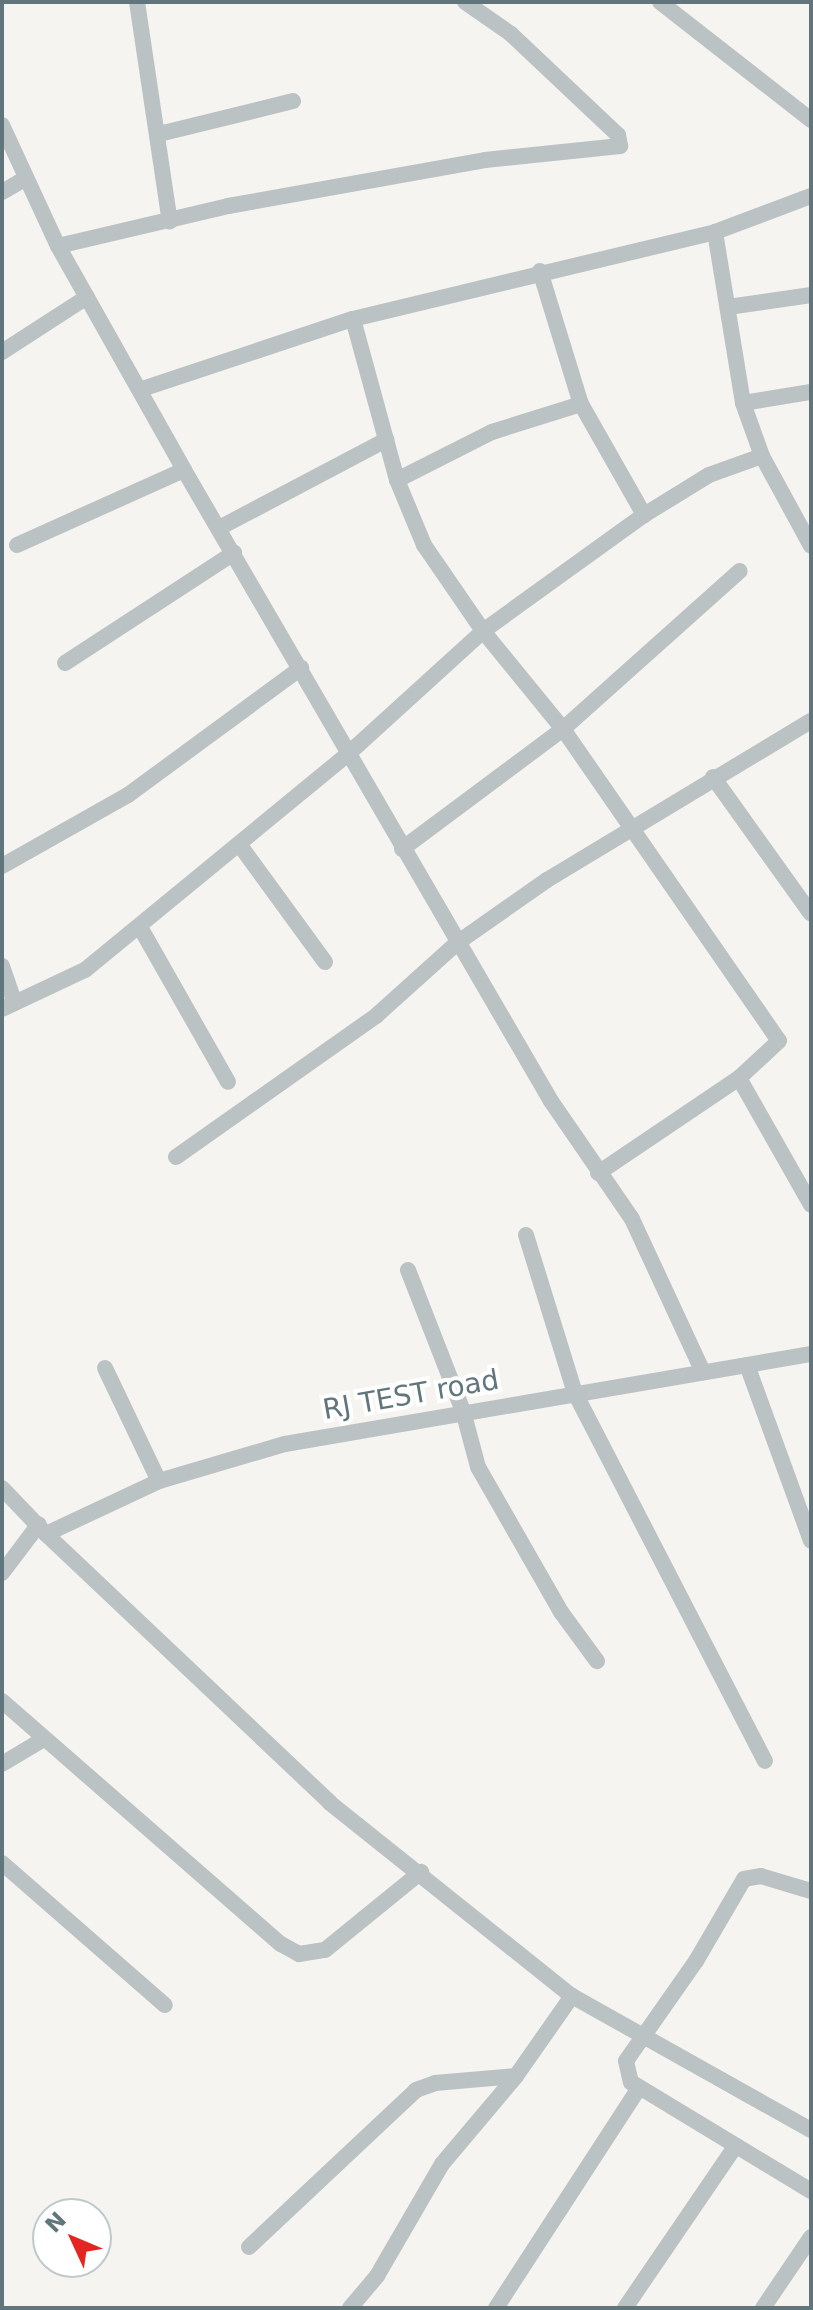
<!DOCTYPE html>
<style>
body{margin:0}
#map{position:relative;width:813px;height:2310px;overflow:hidden;background:#f5f4f1;font-family:"DejaVu Sans",sans-serif}
div>[style]{position:absolute}
.minor>*{height:16px;margin:-8px;padding:0 8px;transform-origin:8px;border-radius:8px;background:#bbc2c4}
span{translate:-50% -50%;white-space:nowrap;text-align:center;line-height:1.15;-webkit-text-stroke:8px #fff;paint-order:stroke}
.street-label{font-size:28px;color:#60767c}
.frame{position:absolute;inset:0;border:4px solid #60767c;pointer-events:none}
.north{position:absolute;left:32px;top:2198px;width:80px;height:80px;box-sizing:border-box;background:#fff;border:2px solid #bfc8cb;border-radius:50%;rotate:314deg;font-size:22px;font-weight:700;line-height:32px;text-align:center;color:#60767c}
.north::after{content:'';display:block;margin:auto;width:28px;height:36px;background:#e42622;clip-path:polygon(50% 0,100% 100%,50% 72%,0 100%)}
</style>
<div id="map">
<div class="minor">
<div style="left:137px;top:2px;width:222px;rotate:81.5deg"></div>
<div style="left:660px;top:2px;width:192px;rotate:38deg"></div>
<div style="left:2px;top:125px;width:133px;rotate:65.2deg"></div>
<div style="left:58px;top:246px;width:257px;rotate:60.6deg"></div>
<div style="left:184px;top:470px;width:730px;rotate:59.82deg"></div>
<div style="left:551px;top:1101px;width:143px;rotate:55.5deg"></div>
<div style="left:632px;top:1219px;width:169px;rotate:65.1deg"></div>
<div style="left:159px;top:134px;width:138px;rotate:-13.8deg"></div>
<div style="left:2px;top:192px;width:28px;rotate:-30deg"></div>
<div style="left:715px;top:232px;width:173px;rotate:80.7deg"></div>
<div style="left:743px;top:403px;width:56px;rotate:70.3deg"></div>
<div style="left:762px;top:456px;width:102px;rotate:61.4deg"></div>
<div style="left:58px;top:246px;width:175px;rotate:-13.2deg"></div>
<div style="left:228px;top:206px;width:261px;rotate:-10.1deg"></div>
<div style="left:485px;top:160px;width:136px;rotate:-5.9deg"></div>
<div style="left:620px;top:146px;width:11px;rotate:-100deg"></div>
<div style="left:618px;top:135px;width:147px;rotate:-136.7deg"></div>
<div style="left:511px;top:34px;width:56px;rotate:-145.2deg"></div>
<div style="left:540px;top:271px;width:139px;rotate:72.9deg"></div>
<div style="left:581px;top:404px;width:128px;rotate:60.4deg"></div>
<div style="left:728px;top:307px;width:84px;rotate:-8.2deg"></div>
<div style="left:353px;top:319px;width:167px;rotate:74.7deg"></div>
<div style="left:397px;top:480px;width:70px;rotate:67.4deg"></div>
<div style="left:424px;top:545px;width:104px;rotate:55.5deg"></div>
<div style="left:483px;top:631px;width:127px;rotate:50.8deg"></div>
<div style="left:563px;top:729px;width:379px;rotate:55.3deg"></div>
<div style="left:779px;top:1041px;width:54px;rotate:137.2deg"></div>
<div style="left:739px;top:1078px;width:170px;rotate:146deg"></div>
<div style="left:2px;top:352px;width:101px;rotate:-32.9deg"></div>
<div style="left:142px;top:389px;width:222px;rotate:-18.4deg"></div>
<div style="left:353px;top:319px;width:372px;rotate:-13.5deg"></div>
<div style="left:715px;top:232px;width:103px;rotate:-20.6deg"></div>
<div style="left:743px;top:403px;width:69px;rotate:-9.2deg"></div>
<div style="left:397px;top:480px;width:106px;rotate:-26.8deg"></div>
<div style="left:492px;top:432px;width:93px;rotate:-17.5deg"></div>
<div style="left:221px;top:527px;width:187px;rotate:-27.8deg"></div>
<div style="left:17px;top:545px;width:183px;rotate:-24.2deg"></div>
<div style="left:65px;top:663px;width:202px;rotate:-33.1deg"></div>
<div style="left:713px;top:777px;width:168px;rotate:54.4deg"></div>
<div style="left:239px;top:844px;width:146px;rotate:53.9deg"></div>
<div style="left:402px;top:849px;width:201px;rotate:-36.7deg"></div>
<div style="left:563px;top:729px;width:237px;rotate:-41.8deg"></div>
<div style="left:2px;top:866px;width:145px;rotate:-29.4deg"></div>
<div style="left:128px;top:795px;width:215px;rotate:-36.3deg"></div>
<div style="left:140px;top:927px;width:178px;rotate:60.4deg"></div>
<div style="left:2px;top:966px;width:39px;rotate:71deg"></div>
<div style="left:2px;top:1009px;width:92px;rotate:-25.2deg"></div>
<div style="left:85px;top:970px;width:340px;rotate:-39.4deg"></div>
<div style="left:348px;top:754px;width:183px;rotate:-42.3deg"></div>
<div style="left:483px;top:631px;width:198px;rotate:-35.8deg"></div>
<div style="left:644px;top:515px;width:76px;rotate:-31.6deg"></div>
<div style="left:709px;top:475px;width:56px;rotate:-19.7deg"></div>
<div style="left:739px;top:1078px;width:146px;rotate:60.4deg"></div>
<div style="left:176px;top:1157px;width:246px;rotate:-35.2deg"></div>
<div style="left:377px;top:1015px;width:108px;rotate:-42deg"></div>
<div style="left:457px;top:943px;width:110px;rotate:-35deg"></div>
<div style="left:547px;top:880px;width:308px;rotate:-31.1deg"></div>
<div style="left:526px;top:1235px;width:165px;rotate:72.8deg"></div>
<div style="left:575px;top:1393px;width:414px;rotate:62.7deg"></div>
<div style="left:408px;top:1270px;width:151px;rotate:68.7deg"></div>
<div style="left:463px;top:1411px;width:58px;rotate:75deg"></div>
<div style="left:478px;top:1467px;width:167px;rotate:60.2deg"></div>
<div style="left:561px;top:1612px;width:61px;rotate:53.7deg"></div>
<div style="left:747px;top:1365px;width:187px;rotate:70deg"></div>
<div style="left:105px;top:1368px;width:125px;rotate:64.5deg"></div>
<div style="left:2px;top:1488px;width:64px;rotate:46.3deg"></div>
<div style="left:46px;top:1534px;width:125px;rotate:-25.1deg"></div>
<div style="left:159px;top:1481px;width:131px;rotate:-16.4deg"></div>
<div style="left:285px;top:1444px;width:534px;rotate:-9.71deg"></div>
<div style="left:46px;top:1534px;width:391px;rotate:43.4deg"></div>
<div style="left:330px;top:1803px;width:310px;rotate:38.6deg"></div>
<div style="left:572px;top:1996px;width:274px;rotate:29.3deg"></div>
<div style="left:2px;top:1573px;width:61px;rotate:-52.9deg"></div>
<div style="left:2px;top:1701px;width:370px;rotate:41.1deg"></div>
<div style="left:281px;top:1944px;width:21px;rotate:29deg"></div>
<div style="left:299px;top:1954px;width:26px;rotate:-9deg"></div>
<div style="left:325px;top:1950px;width:124px;rotate:-39.1deg"></div>
<div style="left:2px;top:1764px;width:49px;rotate:-30.8deg"></div>
<div style="left:2px;top:1863px;width:216px;rotate:41.1deg"></div>
<div style="left:811px;top:1891px;width:52px;rotate:-163.3deg"></div>
<div style="left:761px;top:1876px;width:17px;rotate:170deg"></div>
<div style="left:744px;top:1879px;width:95px;rotate:120.3deg"></div>
<div style="left:696px;top:1961px;width:122px;rotate:125deg"></div>
<div style="left:626px;top:2061px;width:22px;rotate:77deg"></div>
<div style="left:631px;top:2082px;width:210px;rotate:31.2deg"></div>
<div style="left:249px;top:2247px;width:229px;rotate:-43.2deg"></div>
<div style="left:416px;top:2090px;width:20px;rotate:-20deg"></div>
<div style="left:435px;top:2083px;width:81px;rotate:-4.9deg"></div>
<div style="left:350px;top:2308px;width:42px;rotate:-49.8deg"></div>
<div style="left:377px;top:2276px;width:129px;rotate:-59.9deg"></div>
<div style="left:442px;top:2164px;width:115px;rotate:-49.9deg"></div>
<div style="left:516px;top:2076px;width:98px;rotate:-55deg"></div>
<div style="left:496px;top:2308px;width:262px;rotate:-57deg"></div>
<div style="left:625px;top:2308px;width:194px;rotate:-55.7deg"></div>
<div style="left:763px;top:2308px;width:86px;rotate:-55.9deg"></div>
</div>
<div class="street-label">
<span style="left:411px;top:1395px;rotate:-10deg">RJ TEST road</span>
</div>
<div class="frame"></div>
<div class="north">N</div>
</div>
